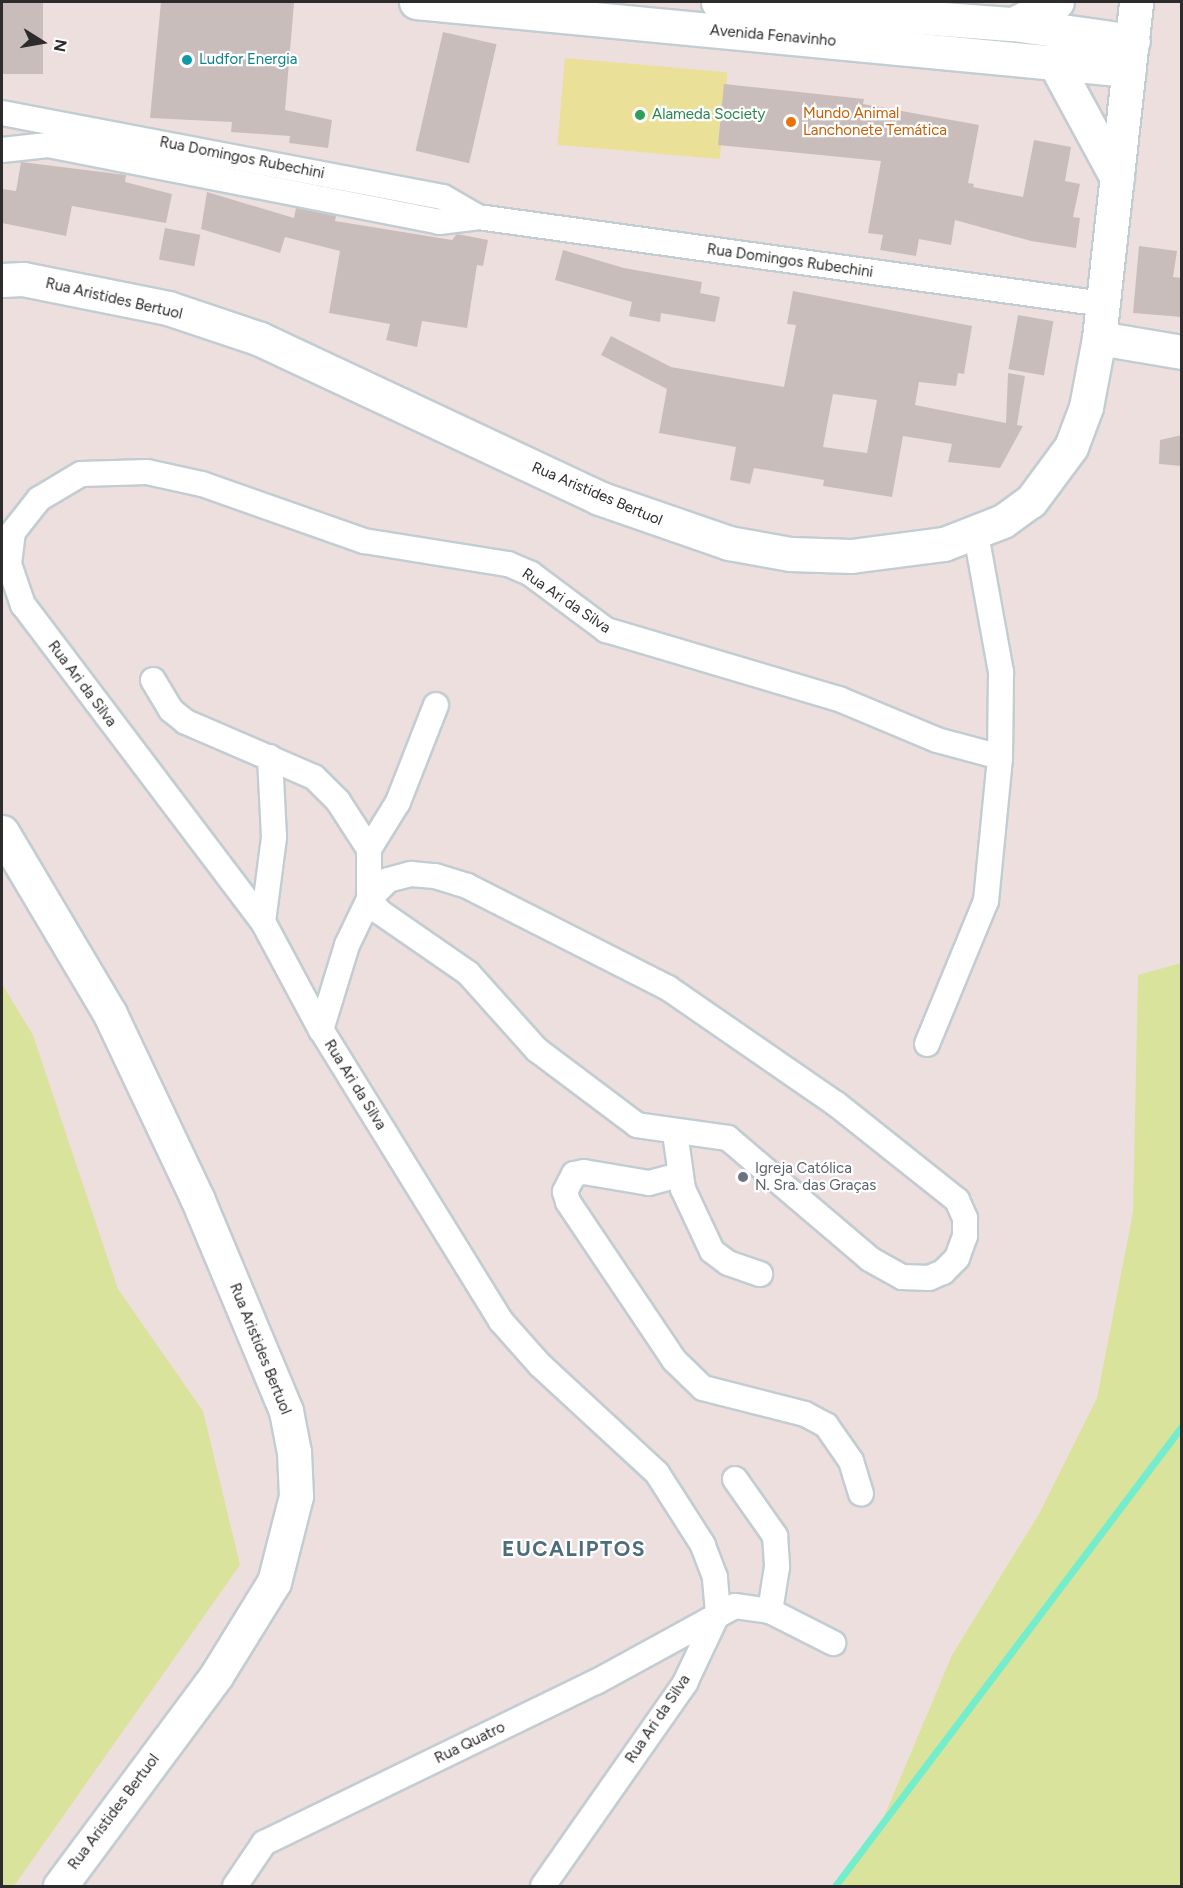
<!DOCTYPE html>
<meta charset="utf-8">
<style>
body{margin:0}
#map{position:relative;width:1183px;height:1888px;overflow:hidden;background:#eddfde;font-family:Figtree,sans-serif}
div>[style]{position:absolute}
.green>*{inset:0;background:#dae39c}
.pitch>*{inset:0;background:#eae097;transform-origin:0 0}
.stream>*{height:7px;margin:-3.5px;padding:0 3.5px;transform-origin:3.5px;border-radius:3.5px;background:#73edcc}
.building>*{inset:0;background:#c9bdbc;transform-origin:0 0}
.roads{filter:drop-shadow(2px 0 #c2cdd2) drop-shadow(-2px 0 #c2cdd2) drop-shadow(0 2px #c2cdd2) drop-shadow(0 -2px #c2cdd2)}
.street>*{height:24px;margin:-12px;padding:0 12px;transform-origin:12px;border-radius:12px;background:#fff}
.secondary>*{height:33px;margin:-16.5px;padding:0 16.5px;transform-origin:16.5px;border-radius:16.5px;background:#fff}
.dots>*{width:16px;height:16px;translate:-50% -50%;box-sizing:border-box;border:3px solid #fff;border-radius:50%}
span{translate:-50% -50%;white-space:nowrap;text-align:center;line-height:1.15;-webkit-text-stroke:4.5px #fff;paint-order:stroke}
.street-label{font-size:15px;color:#2c2c2c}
.culture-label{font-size:15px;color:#0d838f}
.left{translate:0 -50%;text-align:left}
.food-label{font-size:15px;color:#c56008}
.leisure-label{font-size:15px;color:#27864d}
.worship-label{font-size:15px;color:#5b616d}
.district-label{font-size:21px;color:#4c6e7c;font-weight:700;letter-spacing:1.5px}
.frame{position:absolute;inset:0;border:3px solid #2c2c2c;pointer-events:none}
.north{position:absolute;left:12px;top:12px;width:60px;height:60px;-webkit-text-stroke:4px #fff;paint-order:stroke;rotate:101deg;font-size:16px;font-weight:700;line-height:24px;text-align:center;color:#2c2c2c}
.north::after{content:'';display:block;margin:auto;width:21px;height:27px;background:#2c2c2c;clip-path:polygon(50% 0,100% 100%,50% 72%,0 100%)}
</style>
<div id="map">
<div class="green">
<div style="clip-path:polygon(1181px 963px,1181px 1886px,838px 1886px,873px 1843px,952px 1655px,1039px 1514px,1097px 1398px,1133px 1212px,1138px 975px)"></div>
<div style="clip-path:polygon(2px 984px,33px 1035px,118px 1289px,203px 1411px,240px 1565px,14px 1886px,2px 1886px)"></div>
</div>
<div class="pitch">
<div style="left:565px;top:58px;width:163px;height:87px;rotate:5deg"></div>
</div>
<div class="stream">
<div style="left:835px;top:1886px;width:576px;rotate:-52.97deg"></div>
</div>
<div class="building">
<div style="left:2px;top:2px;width:41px;height:72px"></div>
<div style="clip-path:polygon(161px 2px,294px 3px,285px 110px,332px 120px,328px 148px,289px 143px,290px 136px,231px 132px,232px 122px,150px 118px)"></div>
<div style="left:443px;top:32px;width:55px;height:122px;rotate:13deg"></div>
<div style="clip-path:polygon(724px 84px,864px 99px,863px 104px,979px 125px,968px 183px,974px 184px,973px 187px,1023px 197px,1034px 140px,1071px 147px,1065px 181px,1080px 184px,1073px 217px,1080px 218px,1076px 248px,1031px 241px,955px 220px,951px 245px,919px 239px,916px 256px,880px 250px,883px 235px,868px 233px,881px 161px,718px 145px)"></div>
<div style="clip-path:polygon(21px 162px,126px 175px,125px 182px,172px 194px,166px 223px,72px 206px,66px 236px,2px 223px,2px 189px,16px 191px)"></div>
<div style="clip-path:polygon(207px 192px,294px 218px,296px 208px,336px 216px,335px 221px,415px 234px,452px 240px,457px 234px,488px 240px,483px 266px,477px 265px,467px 328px,422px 321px,417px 347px,386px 340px,390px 324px,329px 313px,340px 251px,285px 237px,280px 253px,201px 229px)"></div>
<div style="left:165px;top:228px;width:36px;height:32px;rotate:11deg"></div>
<div style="clip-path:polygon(1139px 246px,1177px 251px,1173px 277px,1182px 278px,1182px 317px,1133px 313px)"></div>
<div style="clip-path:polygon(563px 250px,624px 268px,702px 282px,700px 293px,720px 297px,715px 322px,661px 313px,660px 322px,629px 316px,632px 302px,555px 280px)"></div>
<div style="clip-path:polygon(evenodd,793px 291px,972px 326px,964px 374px,958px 373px,956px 386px,919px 382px,915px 405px,1006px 423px,1008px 373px,1025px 376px,1017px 425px,1023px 426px,1000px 468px,948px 462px,952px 444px,903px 436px,892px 497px,823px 486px,824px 480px,754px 468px,750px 484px,730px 480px,736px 447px,659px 433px,667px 389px,601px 355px,611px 336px,671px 367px,784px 387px,796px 325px,787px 324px,793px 291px,833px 394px,877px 400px,867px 453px,823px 447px,833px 394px)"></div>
<div style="left:1018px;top:315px;width:36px;height:55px;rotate:10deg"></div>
<div style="clip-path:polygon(1182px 435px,1182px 466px,1159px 464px,1160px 440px)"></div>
</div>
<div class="roads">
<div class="street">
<div style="left:2px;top:113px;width:449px;rotate:10.8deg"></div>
<div style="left:443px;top:197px;width:40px;rotate:29.7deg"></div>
<div style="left:2px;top:150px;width:46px;rotate:-6.2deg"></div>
<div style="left:48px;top:145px;width:399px;rotate:11.1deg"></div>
<div style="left:439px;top:222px;width:39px;rotate:-7deg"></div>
<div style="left:478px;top:217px;width:631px;rotate:7.92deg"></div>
<div style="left:153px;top:680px;width:35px;rotate:59deg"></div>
<div style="left:171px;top:710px;width:19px;rotate:39deg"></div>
<div style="left:186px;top:722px;width:139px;rotate:23.3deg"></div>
<div style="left:314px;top:777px;width:34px;rotate:45deg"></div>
<div style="left:338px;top:801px;width:57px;rotate:57.1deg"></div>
<div style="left:263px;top:922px;width:86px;rotate:-82.6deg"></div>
<div style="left:274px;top:837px;width:80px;rotate:-92.9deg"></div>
<div style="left:321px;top:1030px;width:89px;rotate:-73deg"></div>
<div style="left:347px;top:945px;width:51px;rotate:-64.4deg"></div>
<div style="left:369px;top:899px;width:27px;rotate:-45deg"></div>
<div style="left:388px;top:880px;width:24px;rotate:-15deg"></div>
<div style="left:411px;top:874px;width:24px;rotate:5deg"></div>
<div style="left:435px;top:876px;width:34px;rotate:17deg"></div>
<div style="left:467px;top:886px;width:225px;rotate:26.9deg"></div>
<div style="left:668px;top:988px;width:203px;rotate:34.6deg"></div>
<div style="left:835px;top:1103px;width:156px;rotate:38.5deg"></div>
<div style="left:957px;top:1200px;width:20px;rotate:66deg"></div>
<div style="left:965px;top:1218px;width:18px;rotate:90deg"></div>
<div style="left:965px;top:1236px;width:23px;rotate:110deg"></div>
<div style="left:957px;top:1258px;width:20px;rotate:135deg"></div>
<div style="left:943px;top:1272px;width:15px;rotate:157deg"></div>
<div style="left:929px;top:1278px;width:27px;rotate:-178deg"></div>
<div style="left:902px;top:1277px;width:37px;rotate:-151deg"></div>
<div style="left:870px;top:1259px;width:187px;rotate:-139.6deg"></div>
<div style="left:728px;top:1138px;width:92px;rotate:-171.9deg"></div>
<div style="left:637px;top:1125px;width:125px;rotate:-143.1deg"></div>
<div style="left:537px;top:1050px;width:103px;rotate:-131.9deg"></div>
<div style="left:468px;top:973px;width:107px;rotate:-145.3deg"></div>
<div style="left:380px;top:912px;width:17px;rotate:-130deg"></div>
<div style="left:369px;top:899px;width:50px;rotate:-90deg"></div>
<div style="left:369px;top:849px;width:55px;rotate:-58.3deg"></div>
<div style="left:398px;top:802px;width:104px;rotate:-68.6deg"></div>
<div style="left:927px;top:1044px;width:155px;rotate:-67.6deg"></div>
<div style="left:986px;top:901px;width:145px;rotate:-84.4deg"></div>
<div style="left:675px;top:1133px;width:57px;rotate:81.9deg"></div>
<div style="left:683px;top:1189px;width:68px;rotate:64.9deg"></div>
<div style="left:712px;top:1251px;width:20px;rotate:37deg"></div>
<div style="left:728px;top:1263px;width:34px;rotate:19deg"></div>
<div style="left:679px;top:1175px;width:31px;rotate:165deg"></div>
<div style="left:649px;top:1183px;width:66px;rotate:-170.4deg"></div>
<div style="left:584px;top:1172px;width:10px;rotate:169deg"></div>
<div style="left:574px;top:1174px;width:20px;rotate:117deg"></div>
<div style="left:565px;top:1192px;width:10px;rotate:73deg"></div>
<div style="left:568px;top:1202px;width:190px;rotate:56.1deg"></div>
<div style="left:674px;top:1360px;width:40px;rotate:44deg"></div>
<div style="left:703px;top:1388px;width:105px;rotate:14.3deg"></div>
<div style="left:805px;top:1414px;width:24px;rotate:28deg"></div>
<div style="left:826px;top:1425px;width:44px;rotate:55.2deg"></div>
<div style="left:851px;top:1461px;width:34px;rotate:73deg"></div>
<div style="left:735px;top:1479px;width:70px;rotate:54.9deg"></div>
<div style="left:775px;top:1536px;width:31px;rotate:86deg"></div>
<div style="left:777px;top:1567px;width:45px;rotate:99deg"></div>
<div style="left:235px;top:1886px;width:52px;rotate:-56deg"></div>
<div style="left:264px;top:1843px;width:369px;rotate:-25.9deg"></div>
<div style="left:596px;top:1682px;width:158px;rotate:-28.7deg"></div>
<div style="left:735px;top:1606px;width:35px;rotate:8deg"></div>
<div style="left:770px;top:1611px;width:71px;rotate:26.9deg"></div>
<div style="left:543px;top:1886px;width:248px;rotate:-55deg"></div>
<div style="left:685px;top:1683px;width:77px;rotate:-64.8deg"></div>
<div style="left:718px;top:1613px;width:36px;rotate:-95deg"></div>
<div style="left:715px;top:1577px;width:34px;rotate:-111deg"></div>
<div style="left:703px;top:1545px;width:85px;rotate:-122.6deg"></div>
<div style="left:657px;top:1473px;width:159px;rotate:-137.3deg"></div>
<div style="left:540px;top:1365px;width:59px;rotate:-131.6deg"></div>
<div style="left:501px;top:1321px;width:342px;rotate:-121.7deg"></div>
<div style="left:321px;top:1030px;width:123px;rotate:-118.2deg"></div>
<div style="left:263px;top:922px;width:398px;rotate:-127.1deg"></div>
<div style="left:23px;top:605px;width:43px;rotate:-108.9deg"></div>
<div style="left:9px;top:564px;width:32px;rotate:-83deg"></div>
<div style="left:13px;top:532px;width:42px;rotate:-51.8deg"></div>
<div style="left:39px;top:499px;width:49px;rotate:-30.8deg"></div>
<div style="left:81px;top:474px;width:66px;rotate:-1.7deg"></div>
<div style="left:147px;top:472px;width:56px;rotate:12.3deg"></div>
<div style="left:202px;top:484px;width:172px;rotate:19.4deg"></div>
<div style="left:364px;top:541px;width:146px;rotate:9.1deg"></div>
<div style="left:508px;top:564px;width:25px;rotate:23deg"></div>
<div style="left:531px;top:574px;width:94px;rotate:36.7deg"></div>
<div style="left:606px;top:630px;width:243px;rotate:16.5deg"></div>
<div style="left:839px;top:699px;width:106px;rotate:22.7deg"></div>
<div style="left:937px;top:740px;width:65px;rotate:15.1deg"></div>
<div style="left:1000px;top:757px;width:85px;rotate:-89.3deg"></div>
<div style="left:1001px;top:672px;width:140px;rotate:-100.3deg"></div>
</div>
<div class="secondary">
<div style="left:416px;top:2px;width:716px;rotate:5.45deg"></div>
<div style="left:718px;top:2px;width:296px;rotate:4.3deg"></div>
<div style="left:1013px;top:24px;width:121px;rotate:8.1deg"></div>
<div style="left:1013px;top:24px;width:49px;rotate:-26.6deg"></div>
<div style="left:1053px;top:60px;width:134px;rotate:61.5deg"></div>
<div style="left:2px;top:280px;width:21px;rotate:-3deg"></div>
<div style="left:23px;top:279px;width:148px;rotate:11.3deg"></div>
<div style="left:168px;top:308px;width:97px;rotate:18.6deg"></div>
<div style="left:260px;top:339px;width:374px;rotate:25.1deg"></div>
<div style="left:599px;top:498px;width:138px;rotate:19.1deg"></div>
<div style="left:729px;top:543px;width:62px;rotate:10.2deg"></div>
<div style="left:790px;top:554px;width:61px;rotate:1.9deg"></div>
<div style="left:851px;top:556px;width:94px;rotate:-7.4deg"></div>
<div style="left:944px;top:544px;width:63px;rotate:-21.3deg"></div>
<div style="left:1003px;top:521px;width:34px;rotate:-36deg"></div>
<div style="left:1031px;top:501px;width:67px;rotate:-53.5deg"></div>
<div style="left:1071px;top:447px;width:43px;rotate:-69.4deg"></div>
<div style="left:1086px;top:407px;width:70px;rotate:-79.3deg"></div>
<div style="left:1099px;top:338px;width:338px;rotate:-83.7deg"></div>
<div style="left:1099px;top:338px;width:84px;rotate:9.6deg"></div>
<div style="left:2px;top:832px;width:212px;rotate:59.3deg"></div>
<div style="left:110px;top:1014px;width:204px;rotate:64.7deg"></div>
<div style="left:197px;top:1198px;width:231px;rotate:67.3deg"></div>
<div style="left:286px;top:1411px;width:42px;rotate:79deg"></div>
<div style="left:294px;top:1452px;width:44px;rotate:87.4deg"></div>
<div style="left:296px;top:1496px;width:89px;rotate:104.3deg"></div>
<div style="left:274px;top:1582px;width:110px;rotate:121.7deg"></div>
<div style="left:216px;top:1676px;width:262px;rotate:126.6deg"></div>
</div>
</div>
<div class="dots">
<div style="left:187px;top:60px;background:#0f9aa8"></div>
<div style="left:640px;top:115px;background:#2e9e5b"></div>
<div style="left:791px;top:122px;background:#e8710a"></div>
<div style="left:743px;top:1177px;background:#6b7280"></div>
</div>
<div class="street-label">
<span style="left:773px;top:36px;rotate:5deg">Avenida Fenavinho</span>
<span style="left:242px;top:158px;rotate:11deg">Rua Domingos Rubechini</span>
<span style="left:790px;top:261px;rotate:8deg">Rua Domingos Rubechini</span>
<span style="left:114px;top:299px;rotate:13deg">Rua Aristides Bertuol</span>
<span style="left:597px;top:494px;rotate:23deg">Rua Aristides Bertuol</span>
<span style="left:566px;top:601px;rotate:34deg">Rua Ari da Silva</span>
<span style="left:82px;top:684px;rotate:53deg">Rua Ari da Silva</span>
<span style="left:355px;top:1085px;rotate:58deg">Rua Ari da Silva</span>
<span style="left:260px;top:1349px;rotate:68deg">Rua Aristides Bertuol</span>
<span style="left:658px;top:1719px;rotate:-56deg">Rua Ari da Silva</span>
<span style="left:470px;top:1743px;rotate:-26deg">Rua Quatro</span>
<span style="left:114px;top:1812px;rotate:-53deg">Rua Aristides Bertuol</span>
</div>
<div class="culture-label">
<span class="left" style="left:199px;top:60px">Ludfor Energia</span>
</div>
<div class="food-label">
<span class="left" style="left:803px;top:122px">Mundo Animal<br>Lanchonete Temática</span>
</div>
<div class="leisure-label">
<span class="left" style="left:652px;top:115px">Alameda Society</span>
</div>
<div class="worship-label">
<span class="left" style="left:755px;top:1177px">Igreja Católica<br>N. Sra. das Graças</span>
</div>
<div class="district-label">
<span style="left:574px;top:1549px">EUCALIPTOS</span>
</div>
<div class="frame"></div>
<div class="north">N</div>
</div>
